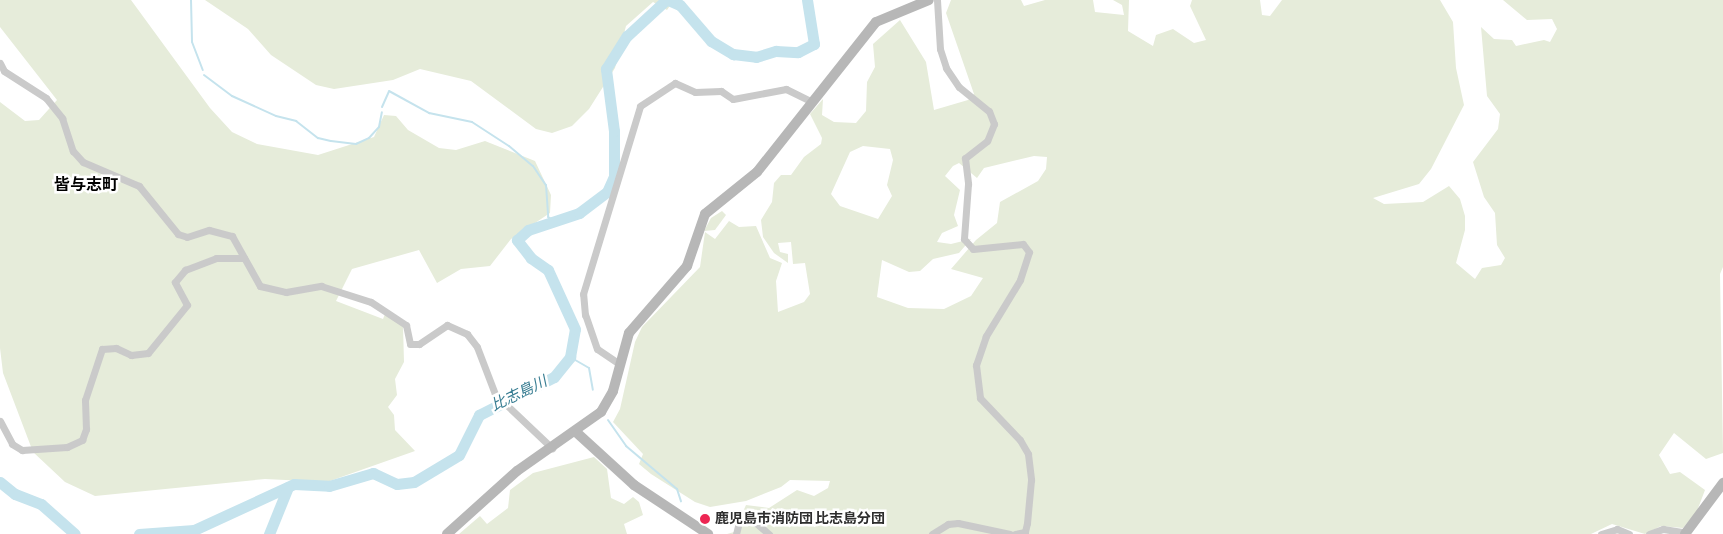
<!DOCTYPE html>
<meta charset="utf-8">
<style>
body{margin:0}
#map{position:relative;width:1723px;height:534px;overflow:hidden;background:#fff;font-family:"Alegreya Sans","Noto Sans JP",sans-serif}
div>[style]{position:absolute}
.green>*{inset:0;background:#e6ecda}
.stream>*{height:2px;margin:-1px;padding:0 1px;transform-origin:1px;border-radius:1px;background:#c5e3ed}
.river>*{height:11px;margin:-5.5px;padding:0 5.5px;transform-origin:5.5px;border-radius:5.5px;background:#c5e3ed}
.street>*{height:7px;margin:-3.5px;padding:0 3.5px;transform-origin:3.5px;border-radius:3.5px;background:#cacaca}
.secondary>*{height:10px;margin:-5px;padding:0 5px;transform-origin:5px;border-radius:5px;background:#b7b7b7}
.dots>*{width:14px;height:14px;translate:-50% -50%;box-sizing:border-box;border:2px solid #fff;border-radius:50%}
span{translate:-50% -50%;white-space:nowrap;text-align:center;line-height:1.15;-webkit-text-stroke:5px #fff;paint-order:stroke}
.poi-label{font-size:14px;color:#2d2d2d;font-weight:700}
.left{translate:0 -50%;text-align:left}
.water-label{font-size:15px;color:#387d92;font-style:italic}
.quarter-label{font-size:16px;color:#000;font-weight:700}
</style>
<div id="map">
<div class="green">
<div style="clip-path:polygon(0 0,131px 0,210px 108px,232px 132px,257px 144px,318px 155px,374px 137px,384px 115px,396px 116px,408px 130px,439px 148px,456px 150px,485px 141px,535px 161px,551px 195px,550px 213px,511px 239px,490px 266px,461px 269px,437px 283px,419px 250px,352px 269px,336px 301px,383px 319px,385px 314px,403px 326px,404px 362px,395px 379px,397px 395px,388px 407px,394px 415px,395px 430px,415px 451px,327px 482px,265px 479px,95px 496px,65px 482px,33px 452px,3px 373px,0 348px,0 102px,25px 121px,39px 120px,57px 100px,0 27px)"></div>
<div style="clip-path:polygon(205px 0,674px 0,667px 10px,653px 2px,626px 26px,615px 68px,589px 109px,572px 126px,552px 133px,536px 129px,471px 81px,420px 69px,393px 80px,334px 89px,316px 85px,271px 55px,248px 29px)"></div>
<div style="clip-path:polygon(evenodd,951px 0,1021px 0,1024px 6px,1045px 0,1093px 0,1095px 12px,1124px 15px,1122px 5px,1113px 0,1129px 0,1128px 31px,1153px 46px,1156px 35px,1173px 29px,1194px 43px,1206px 40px,1190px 6px,1192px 0,1260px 0,1262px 15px,1270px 16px,1282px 0,1440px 0,1453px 22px,1456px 68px,1464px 105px,1431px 169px,1419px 184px,1373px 198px,1384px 204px,1423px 202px,1449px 186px,1460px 199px,1465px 216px,1465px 230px,1456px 263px,1475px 279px,1482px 268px,1501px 265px,1505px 258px,1497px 245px,1495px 213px,1484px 197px,1473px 162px,1498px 129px,1500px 114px,1487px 96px,1481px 27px,1494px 39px,1512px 40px,1516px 46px,1544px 40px,1550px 42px,1557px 29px,1552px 19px,1527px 20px,1503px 0,1723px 0,1723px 267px,1720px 274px,1723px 453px,1706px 459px,1674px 433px,1659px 455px,1670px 474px,1680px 472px,1705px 490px,1697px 511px,1683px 528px,1661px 526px,1645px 534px,1612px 524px,1591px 534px,727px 534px,734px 532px,746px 505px,769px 508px,797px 490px,814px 496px,828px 488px,830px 481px,790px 480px,781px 487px,746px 501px,710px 507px,695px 502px,651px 474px,639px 464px,643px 454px,613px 422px,620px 409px,635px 342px,642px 327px,700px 267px,705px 232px,715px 239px,729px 221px,739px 227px,756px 226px,770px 258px,782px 263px,776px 281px,778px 312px,804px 302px,810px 294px,805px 263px,793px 264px,791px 242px,778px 243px,780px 252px,788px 254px,788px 263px,774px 253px,763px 237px,761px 220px,772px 202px,774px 183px,781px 175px,791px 175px,804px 157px,821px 144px,822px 138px,810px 114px,823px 99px,822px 115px,834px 122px,856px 123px,866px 111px,867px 82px,875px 67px,873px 44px,900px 20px,926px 62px,934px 110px,968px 100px,974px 94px,946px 13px,951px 0,863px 146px,890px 149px,893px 160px,887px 185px,892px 196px,878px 219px,840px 206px,831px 194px,850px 152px,863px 146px,951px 0,1034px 156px,1047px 157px,1046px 169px,1038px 181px,1000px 202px,997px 223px,976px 240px,951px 269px,983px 278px,971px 296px,944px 309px,908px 308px,877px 297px,882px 260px,909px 272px,920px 271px,933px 259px,959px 253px,971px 239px,951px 244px,937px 242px,942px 233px,958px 226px,954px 215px,960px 190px,945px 176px,953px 166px,959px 163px,977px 178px,984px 168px,1034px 156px)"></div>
<div style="clip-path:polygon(722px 211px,726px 215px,715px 230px,704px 231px,711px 218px)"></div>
<div style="clip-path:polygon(594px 457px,607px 469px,611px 498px,624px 504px,633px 497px,639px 502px,643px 515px,624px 524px,627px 534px,459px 534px,480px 516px,487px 524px,508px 508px,510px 490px,533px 473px)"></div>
</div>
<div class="stream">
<div style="left:191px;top:0;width:42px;rotate:88.6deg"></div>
<div style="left:192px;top:42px;width:30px;rotate:69deg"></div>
<div style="left:204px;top:75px;width:35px;rotate:37deg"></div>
<div style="left:232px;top:96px;width:48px;rotate:24.4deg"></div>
<div style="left:276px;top:116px;width:21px;rotate:14deg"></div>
<div style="left:296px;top:121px;width:28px;rotate:38deg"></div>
<div style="left:318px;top:138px;width:13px;rotate:13deg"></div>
<div style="left:331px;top:141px;width:25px;rotate:7deg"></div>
<div style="left:356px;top:144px;width:14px;rotate:-25deg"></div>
<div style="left:369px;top:138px;width:15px;rotate:-48deg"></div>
<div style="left:379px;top:127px;width:15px;rotate:-79deg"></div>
<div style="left:382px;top:107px;width:17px;rotate:-66deg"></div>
<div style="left:389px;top:91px;width:46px;rotate:28.8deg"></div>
<div style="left:429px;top:113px;width:44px;rotate:11.8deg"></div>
<div style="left:472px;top:122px;width:44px;rotate:33deg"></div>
<div style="left:509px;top:146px;width:31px;rotate:40deg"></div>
<div style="left:533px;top:166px;width:23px;rotate:56deg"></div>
<div style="left:546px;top:185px;width:32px;rotate:86deg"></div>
<div style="left:548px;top:217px;width:8px;rotate:30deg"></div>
<div style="left:570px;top:357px;width:22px;rotate:30deg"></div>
<div style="left:589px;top:368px;width:22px;rotate:80deg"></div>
<div style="left:608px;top:420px;width:32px;rotate:55deg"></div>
<div style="left:626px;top:446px;width:67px;rotate:40.1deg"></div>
<div style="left:677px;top:489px;width:13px;rotate:72deg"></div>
</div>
<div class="river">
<div style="left:668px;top:0;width:13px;rotate:23deg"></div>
<div style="left:680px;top:5px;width:48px;rotate:49.3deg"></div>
<div style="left:711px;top:41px;width:26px;rotate:31deg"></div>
<div style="left:733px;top:54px;width:23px;rotate:7deg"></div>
<div style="left:756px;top:57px;width:21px;rotate:-17deg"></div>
<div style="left:776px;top:51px;width:22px;rotate:3deg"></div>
<div style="left:798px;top:52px;width:18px;rotate:-27deg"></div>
<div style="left:814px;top:44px;width:45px;rotate:-99deg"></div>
<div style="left:0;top:482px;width:19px;rotate:39deg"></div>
<div style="left:15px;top:494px;width:28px;rotate:21deg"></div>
<div style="left:41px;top:504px;width:45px;rotate:41.4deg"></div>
<div style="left:139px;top:534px;width:55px;rotate:-4.2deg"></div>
<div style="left:194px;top:530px;width:110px;rotate:-24.7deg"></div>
<div style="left:294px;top:484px;width:35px;rotate:3deg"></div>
<div style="left:329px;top:486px;width:46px;rotate:-16.5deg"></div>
<div style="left:373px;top:473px;width:26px;rotate:25deg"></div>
<div style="left:397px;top:484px;width:17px;rotate:-7deg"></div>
<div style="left:414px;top:482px;width:52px;rotate:-31deg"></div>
<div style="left:459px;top:455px;width:45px;rotate:-63.4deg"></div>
<div style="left:479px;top:415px;width:84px;rotate:-26.9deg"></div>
<div style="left:554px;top:377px;width:26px;rotate:-51deg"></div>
<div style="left:570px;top:357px;width:28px;rotate:-80deg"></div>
<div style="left:575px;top:329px;width:65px;rotate:-114.6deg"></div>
<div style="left:548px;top:270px;width:21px;rotate:-145deg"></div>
<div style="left:531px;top:258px;width:23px;rotate:-128deg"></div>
<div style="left:517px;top:240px;width:15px;rotate:-42deg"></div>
<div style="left:528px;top:230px;width:54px;rotate:-18.4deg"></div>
<div style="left:579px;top:213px;width:35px;rotate:-37deg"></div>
<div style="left:607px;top:192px;width:17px;rotate:-66deg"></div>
<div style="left:614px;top:176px;width:45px;rotate:-90deg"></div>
<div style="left:614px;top:131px;width:63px;rotate:-97.4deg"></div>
<div style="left:606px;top:69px;width:39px;rotate:-58deg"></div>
<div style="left:627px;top:36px;width:53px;rotate:-42.7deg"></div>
<div style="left:269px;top:534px;width:51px;rotate:-68deg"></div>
</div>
<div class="street">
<div style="left:937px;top:0;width:49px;rotate:86.5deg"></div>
<div style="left:940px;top:49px;width:20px;rotate:72deg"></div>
<div style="left:946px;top:68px;width:23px;rotate:56deg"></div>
<div style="left:959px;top:87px;width:38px;rotate:39deg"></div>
<div style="left:989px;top:111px;width:14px;rotate:69deg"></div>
<div style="left:994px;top:124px;width:18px;rotate:112deg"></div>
<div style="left:987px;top:141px;width:28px;rotate:142deg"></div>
<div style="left:965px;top:158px;width:26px;rotate:83deg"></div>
<div style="left:968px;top:184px;width:55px;rotate:94.2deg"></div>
<div style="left:964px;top:239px;width:13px;rotate:48deg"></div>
<div style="left:973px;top:249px;width:50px;rotate:-5.7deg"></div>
<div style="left:1023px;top:244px;width:10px;rotate:53deg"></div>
<div style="left:1029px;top:252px;width:29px;rotate:108deg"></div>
<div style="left:1020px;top:280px;width:66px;rotate:121.3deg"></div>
<div style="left:986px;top:336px;width:31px;rotate:109deg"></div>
<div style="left:976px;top:365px;width:33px;rotate:83deg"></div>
<div style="left:980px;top:398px;width:58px;rotate:46.4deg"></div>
<div style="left:1020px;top:440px;width:16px;rotate:60deg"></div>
<div style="left:1028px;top:454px;width:26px;rotate:83deg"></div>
<div style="left:1031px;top:480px;width:43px;rotate:95.3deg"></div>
<div style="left:1027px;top:523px;width:9px;rotate:103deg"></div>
<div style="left:1025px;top:532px;width:10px;rotate:169deg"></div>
<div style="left:0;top:63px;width:9px;rotate:63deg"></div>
<div style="left:4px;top:71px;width:50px;rotate:32.7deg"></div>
<div style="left:46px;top:98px;width:26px;rotate:51deg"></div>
<div style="left:62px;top:118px;width:35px;rotate:72deg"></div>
<div style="left:73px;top:151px;width:15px;rotate:48deg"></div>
<div style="left:83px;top:162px;width:61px;rotate:23.2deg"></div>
<div style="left:139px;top:186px;width:62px;rotate:50.9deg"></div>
<div style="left:178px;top:234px;width:9px;rotate:18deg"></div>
<div style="left:187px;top:237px;width:23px;rotate:-18deg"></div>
<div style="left:209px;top:230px;width:24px;rotate:15deg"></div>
<div style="left:232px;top:236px;width:57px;rotate:60.8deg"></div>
<div style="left:260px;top:286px;width:27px;rotate:13deg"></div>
<div style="left:286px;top:292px;width:36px;rotate:-10deg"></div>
<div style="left:321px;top:286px;width:52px;rotate:17.7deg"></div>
<div style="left:371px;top:302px;width:42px;rotate:33.3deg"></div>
<div style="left:406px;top:325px;width:19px;rotate:78deg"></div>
<div style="left:410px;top:344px;width:9px"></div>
<div style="left:419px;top:344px;width:34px;rotate:-34deg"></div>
<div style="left:447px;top:325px;width:22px;rotate:24deg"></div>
<div style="left:467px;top:334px;width:16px;rotate:52deg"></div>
<div style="left:477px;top:347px;width:50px;rotate:69deg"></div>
<div style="left:495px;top:394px;width:79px;rotate:43.5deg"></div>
<div style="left:618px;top:363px;width:25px;rotate:-146deg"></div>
<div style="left:597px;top:349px;width:36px;rotate:-109deg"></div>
<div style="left:585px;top:315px;width:21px;rotate:-95deg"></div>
<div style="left:583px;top:294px;width:196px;rotate:-73.1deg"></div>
<div style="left:640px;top:106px;width:42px;rotate:-33.3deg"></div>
<div style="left:675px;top:83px;width:22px;rotate:24deg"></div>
<div style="left:695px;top:92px;width:26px;rotate:-2deg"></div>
<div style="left:721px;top:91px;width:14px;rotate:34deg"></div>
<div style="left:733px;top:99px;width:54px;rotate:-10.7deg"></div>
<div style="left:786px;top:89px;width:28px;rotate:26deg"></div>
<div style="left:0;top:421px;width:26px;rotate:62deg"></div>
<div style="left:12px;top:444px;width:12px;rotate:31deg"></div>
<div style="left:22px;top:450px;width:45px;rotate:-3.8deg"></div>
<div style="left:67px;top:447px;width:17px;rotate:-25deg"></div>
<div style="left:82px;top:440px;width:12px;rotate:-70deg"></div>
<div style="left:86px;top:429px;width:29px;rotate:-92deg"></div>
<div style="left:85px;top:400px;width:54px;rotate:-71.6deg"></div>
<div style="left:102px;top:349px;width:14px;rotate:-4deg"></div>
<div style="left:116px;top:348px;width:17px;rotate:25deg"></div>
<div style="left:131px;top:355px;width:17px;rotate:-7deg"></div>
<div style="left:148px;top:353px;width:62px;rotate:-50.9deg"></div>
<div style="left:187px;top:305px;width:26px;rotate:-118deg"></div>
<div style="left:175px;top:282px;width:16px;rotate:-50deg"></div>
<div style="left:185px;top:270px;width:33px;rotate:-21deg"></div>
<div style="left:216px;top:258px;width:28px"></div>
<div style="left:736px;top:534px;width:12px;rotate:-76deg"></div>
<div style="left:739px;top:522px;width:11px;rotate:-34deg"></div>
<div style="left:748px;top:516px;width:28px;rotate:41deg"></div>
<div style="left:932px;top:534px;width:19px;rotate:-32deg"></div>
<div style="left:948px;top:524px;width:10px;rotate:-6deg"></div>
<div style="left:958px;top:523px;width:53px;rotate:11.9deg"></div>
<div style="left:1601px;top:534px;width:17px;rotate:-17deg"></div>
<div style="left:1617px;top:529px;width:13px;rotate:23deg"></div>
<div style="left:1649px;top:534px;width:15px;rotate:-20deg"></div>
<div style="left:1663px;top:529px;width:24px;rotate:9deg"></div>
</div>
<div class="secondary">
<div style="left:576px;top:432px;width:79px;rotate:42.4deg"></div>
<div style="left:634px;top:485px;width:89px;rotate:33.5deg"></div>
<div style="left:447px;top:534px;width:94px;rotate:-42deg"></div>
<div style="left:517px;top:471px;width:103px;rotate:-35.1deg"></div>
<div style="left:601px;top:412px;width:24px;rotate:-60deg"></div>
<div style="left:613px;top:391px;width:60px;rotate:-74.6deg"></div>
<div style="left:629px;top:333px;width:89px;rotate:-49.1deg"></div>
<div style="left:687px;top:266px;width:55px;rotate:-70.9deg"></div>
<div style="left:705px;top:214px;width:67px;rotate:-38.9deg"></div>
<div style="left:757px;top:172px;width:191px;rotate:-51.6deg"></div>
<div style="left:876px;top:22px;width:57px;rotate:-22.5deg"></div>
<div style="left:1685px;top:534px;width:64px;rotate:-53.3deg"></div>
</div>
<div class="dots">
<div style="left:705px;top:519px;background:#ed2653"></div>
</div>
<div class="poi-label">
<span class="left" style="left:715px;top:519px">鹿児島市消防団 比志島分団</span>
</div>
<div class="water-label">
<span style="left:519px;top:394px;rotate:-26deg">比志島川</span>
</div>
<div class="quarter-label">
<span style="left:86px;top:185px">皆与志町</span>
</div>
</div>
